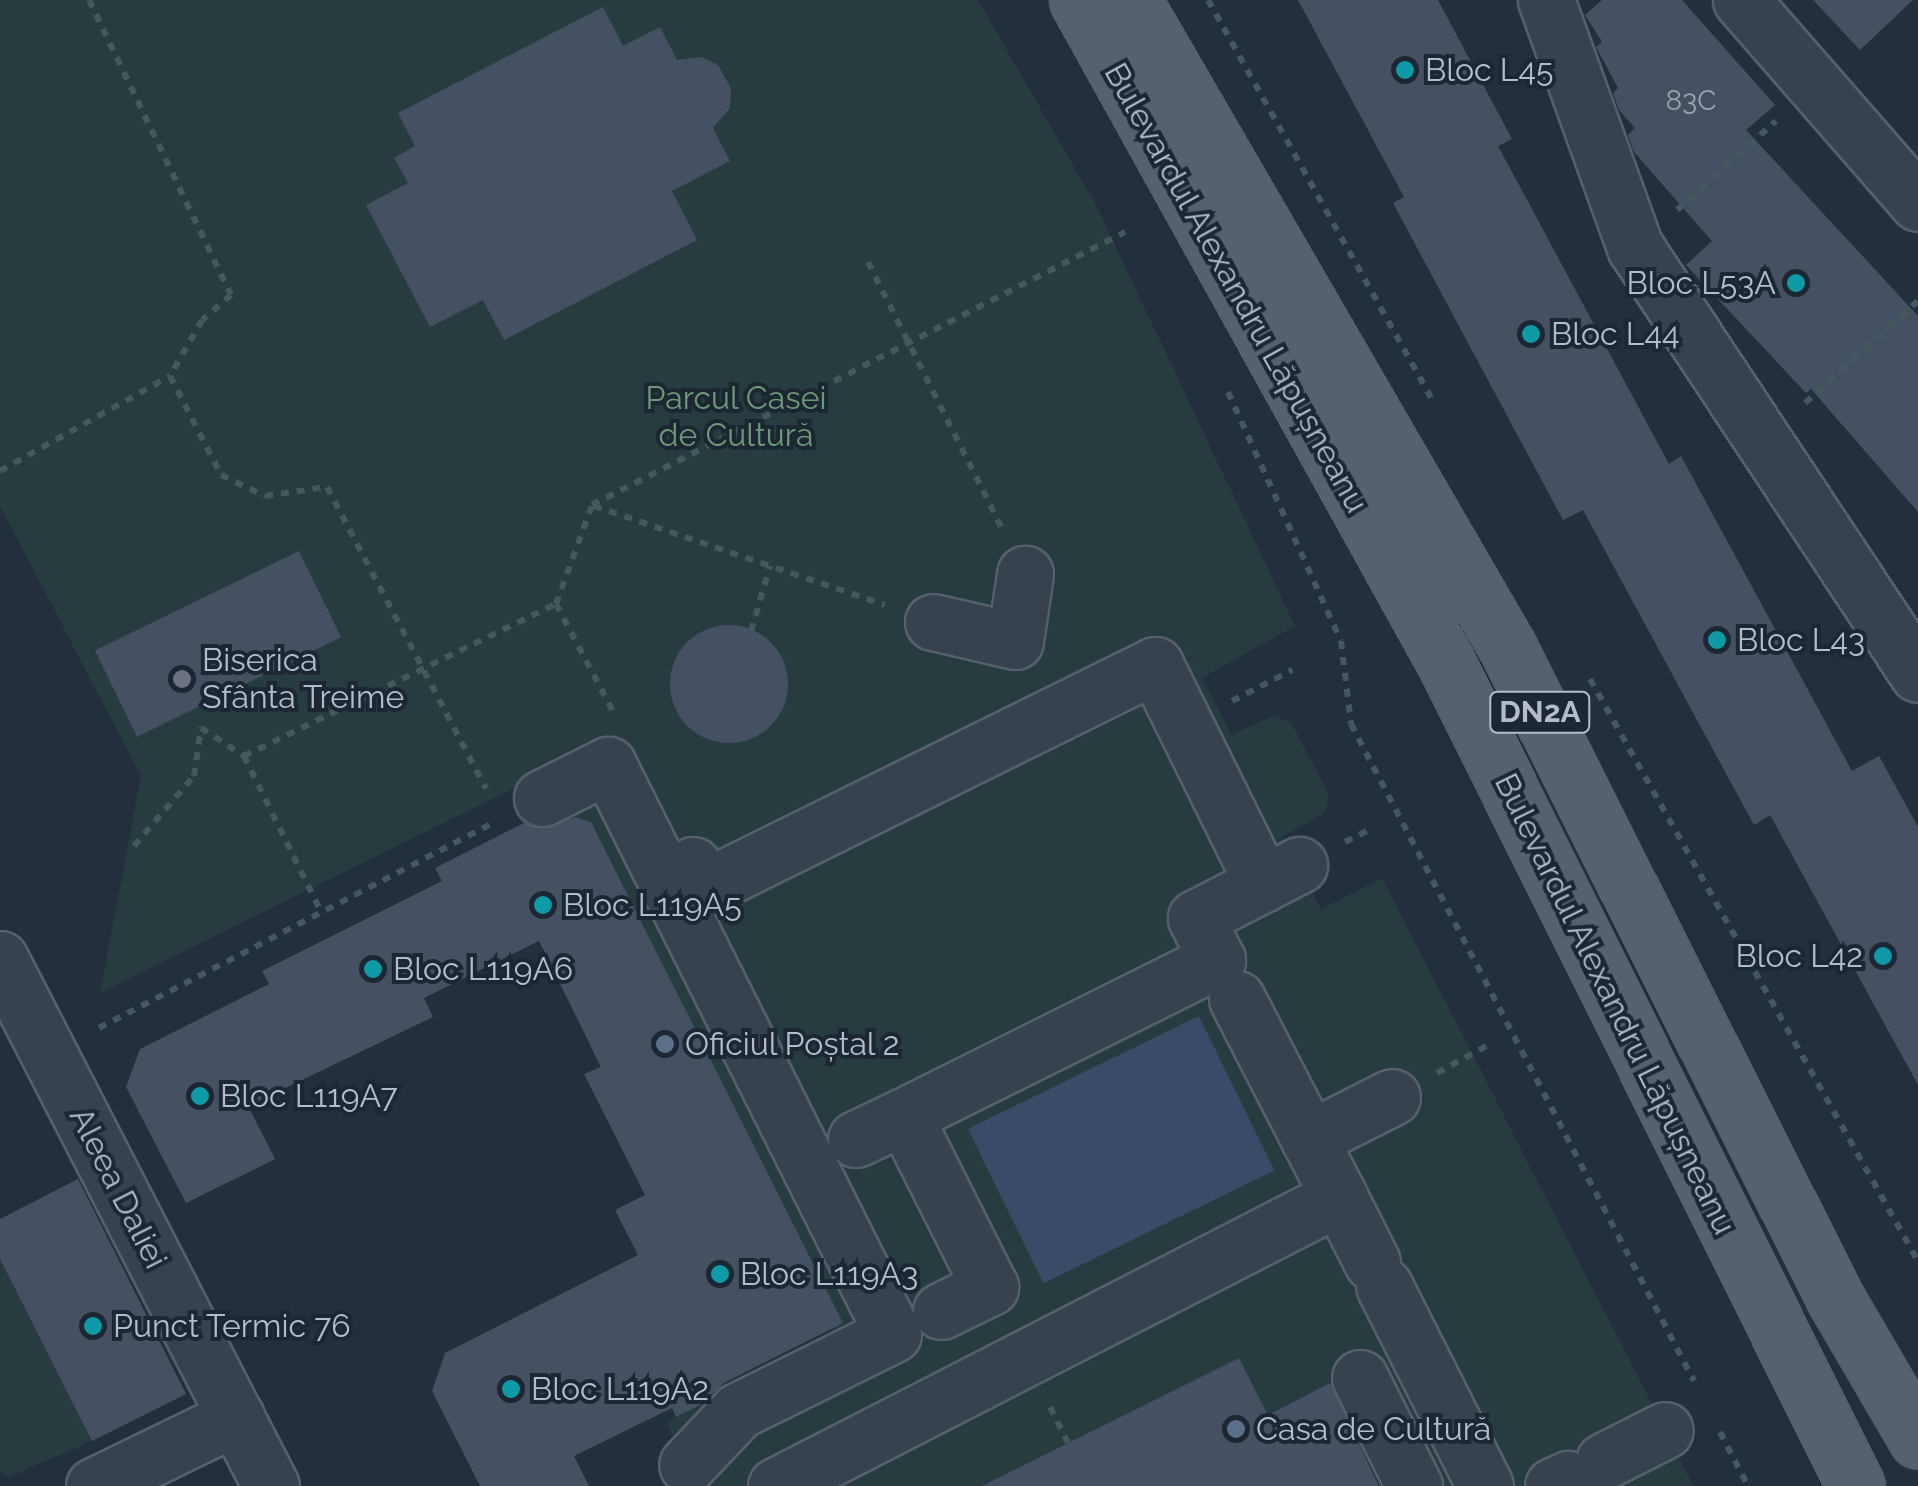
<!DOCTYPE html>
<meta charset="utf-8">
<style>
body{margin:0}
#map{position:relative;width:1918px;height:1486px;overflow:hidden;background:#242f3e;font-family:Raleway,sans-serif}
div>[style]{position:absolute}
.green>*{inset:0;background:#263c3f}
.water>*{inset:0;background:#394c67;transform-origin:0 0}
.building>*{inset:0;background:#455162;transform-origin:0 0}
.round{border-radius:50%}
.path>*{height:6px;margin-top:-3px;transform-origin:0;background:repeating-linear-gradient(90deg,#44595c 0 8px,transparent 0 16px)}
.roads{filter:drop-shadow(2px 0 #565f6c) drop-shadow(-2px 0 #565f6c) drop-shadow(0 2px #565f6c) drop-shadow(0 -2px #565f6c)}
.minor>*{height:55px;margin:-27.5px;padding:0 27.5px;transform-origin:27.5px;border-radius:27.5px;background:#38414e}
.major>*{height:55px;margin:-27.5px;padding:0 27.5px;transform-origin:27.5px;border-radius:27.5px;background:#56606e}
.dots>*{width:28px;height:28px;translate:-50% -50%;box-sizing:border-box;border:5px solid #1d2633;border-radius:50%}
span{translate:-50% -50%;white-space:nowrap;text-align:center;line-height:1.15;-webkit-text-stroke:8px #1d2633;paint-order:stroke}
.number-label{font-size:28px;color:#98a1af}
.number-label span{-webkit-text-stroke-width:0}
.shield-label span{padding:2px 8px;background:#1d2633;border:2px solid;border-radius:8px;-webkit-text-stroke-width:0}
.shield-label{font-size:30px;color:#b4bcc9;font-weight:700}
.poi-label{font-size:32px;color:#b4bcc9}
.left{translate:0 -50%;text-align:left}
.right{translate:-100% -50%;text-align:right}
.street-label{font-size:32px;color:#b4bcc9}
.park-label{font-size:32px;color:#6b9a76}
</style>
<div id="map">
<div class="green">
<div style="clip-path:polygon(0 0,978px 0,1096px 205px,1295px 626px,1202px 678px,1232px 735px,1274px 715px,1292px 723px,1329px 795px,1325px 813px,1283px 836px,1321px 909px,1382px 878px,1694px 1486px,1405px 1486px,1349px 1374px,1268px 1415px,1239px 1358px,982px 1486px,698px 1486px,666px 1422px,835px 1338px,831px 1329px,842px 1323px,591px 822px,554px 809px,532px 779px,100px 993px,141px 776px,0 506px)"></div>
<div style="clip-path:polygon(0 1259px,92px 1441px,8px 1477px,0 1472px)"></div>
</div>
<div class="water">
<div style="left:1199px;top:1016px;width:172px;height:257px;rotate:64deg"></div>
</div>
<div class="building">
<div style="clip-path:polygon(1298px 0,1438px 0,1512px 139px,1498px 146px,1669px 464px,1681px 456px,1852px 771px,1879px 756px,1918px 827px,1918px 1085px,1770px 815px,1754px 825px,1583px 510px,1563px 520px,1393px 203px,1404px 197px)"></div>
<div style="clip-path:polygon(1602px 0,1682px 0,1775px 105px,1746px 130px,1918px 316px,1918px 512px,1811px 389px,1806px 393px,1686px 265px,1712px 241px,1634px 152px,1628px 135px,1635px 128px,1619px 110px,1613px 93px,1618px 88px,1596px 47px,1602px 42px,1585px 15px)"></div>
<div style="clip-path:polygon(1813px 0,1913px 0,1860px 50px)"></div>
<div style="clip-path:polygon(603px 7px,623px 46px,660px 27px,677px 60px,701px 57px,718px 65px,731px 88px,730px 108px,713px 128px,730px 161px,672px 191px,697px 240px,504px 340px,483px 300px,430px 327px,366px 205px,408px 183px,394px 158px,415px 146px,398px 113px)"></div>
<div style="left:299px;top:551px;width:96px;height:227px;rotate:64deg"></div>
<div class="round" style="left:670px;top:625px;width:118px;height:118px"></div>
<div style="clip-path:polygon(575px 817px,591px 822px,843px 1323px,724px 1383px,702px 1404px,676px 1417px,672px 1408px,574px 1456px,589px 1486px,480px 1486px,432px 1391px,445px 1353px,638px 1255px,615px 1210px,645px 1195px,584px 1074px,601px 1067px,539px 941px,424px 998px,433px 1017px,248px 1106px,275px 1159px,186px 1203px,126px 1087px,140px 1049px,269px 984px,262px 971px,442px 881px,435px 868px,524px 823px,541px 829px)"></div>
<div style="clip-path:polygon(78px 1179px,186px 1394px,92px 1441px,0 1259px,0 1219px)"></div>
<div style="clip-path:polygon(1239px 1358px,1268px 1415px,1330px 1383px,1379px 1486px,982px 1486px)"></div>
</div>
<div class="path">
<div style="left:89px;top:0;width:327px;rotate:64.3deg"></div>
<div style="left:231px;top:295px;width:38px;rotate:139deg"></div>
<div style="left:202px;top:320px;width:64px;rotate:119.7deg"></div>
<div style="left:170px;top:376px;width:111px;rotate:62.7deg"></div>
<div style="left:221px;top:475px;width:49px;rotate:25.5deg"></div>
<div style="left:265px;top:496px;width:63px;rotate:-8.3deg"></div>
<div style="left:327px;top:487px;width:341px;rotate:62.2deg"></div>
<div style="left:1208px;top:0;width:456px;rotate:60.7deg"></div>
<div style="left:1677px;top:210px;width:133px;rotate:-42deg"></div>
<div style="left:868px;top:262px;width:299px;rotate:63.3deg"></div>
<div style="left:1228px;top:392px;width:273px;rotate:65.6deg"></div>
<div style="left:1341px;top:641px;width:84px;rotate:83.1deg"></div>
<div style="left:1351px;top:724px;width:741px;rotate:62.43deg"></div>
<div style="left:1805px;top:403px;width:152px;rotate:-42.1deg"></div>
<div style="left:0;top:471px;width:195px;rotate:-29.2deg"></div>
<div style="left:594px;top:506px;width:307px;rotate:18.8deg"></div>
<div style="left:556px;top:604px;width:123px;rotate:62deg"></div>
<div style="left:751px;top:631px;width:68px;rotate:-73.7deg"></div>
<div style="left:1590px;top:679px;width:668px;rotate:60.6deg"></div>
<div style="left:1232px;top:701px;width:68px;rotate:-27.3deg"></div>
<div style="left:244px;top:756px;width:347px;rotate:-26deg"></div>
<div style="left:556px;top:604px;width:105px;rotate:-70deg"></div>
<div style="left:592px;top:505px;width:599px;rotate:-27.12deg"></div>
<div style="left:1345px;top:842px;width:31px;rotate:-27deg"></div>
<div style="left:134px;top:846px;width:92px;rotate:-49.4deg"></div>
<div style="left:194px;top:776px;width:49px;rotate:-81.7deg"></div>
<div style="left:201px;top:728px;width:51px;rotate:33.1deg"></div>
<div style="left:244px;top:756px;width:172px;rotate:63.7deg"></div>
<div style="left:99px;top:1028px;width:446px;rotate:-27.5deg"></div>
<div style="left:1437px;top:1073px;width:58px;rotate:-28.8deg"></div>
<div style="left:1050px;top:1407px;width:40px;rotate:63.4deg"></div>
<div style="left:1720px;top:1432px;width:61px;rotate:62.6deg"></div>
</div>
<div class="roads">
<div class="minor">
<div style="left:1546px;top:0;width:263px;rotate:70.2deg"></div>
<div style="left:1635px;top:247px;width:512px;rotate:56.47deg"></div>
<div style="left:1741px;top:0;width:269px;rotate:48.9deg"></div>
<div style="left:933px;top:622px;width:84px;rotate:13deg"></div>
<div style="left:1015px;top:641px;width:68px;rotate:-81.5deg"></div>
<div style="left:542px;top:798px;width:74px;rotate:-26.6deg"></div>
<div style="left:608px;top:765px;width:636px;rotate:63.39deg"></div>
<div style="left:893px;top:1334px;width:173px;rotate:153.6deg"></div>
<div style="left:738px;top:1411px;width:74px;rotate:133.4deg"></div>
<div style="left:693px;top:865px;width:25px;rotate:64deg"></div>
<div style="left:704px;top:888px;width:503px;rotate:-26.31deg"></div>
<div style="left:1155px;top:665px;width:244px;rotate:63.7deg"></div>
<div style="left:0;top:959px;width:593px;rotate:62.79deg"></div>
<div style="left:1237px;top:999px;width:223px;rotate:62.7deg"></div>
<div style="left:856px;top:1139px;width:53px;rotate:-25.6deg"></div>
<div style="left:1309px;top:1139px;width:93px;rotate:-26.8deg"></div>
<div style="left:1384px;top:1286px;width:224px;rotate:63.2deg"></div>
<div style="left:941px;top:1311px;width:55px;rotate:-26.1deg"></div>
<div style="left:990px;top:1287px;width:191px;rotate:-116.7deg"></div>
<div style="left:904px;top:1116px;width:350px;rotate:-26.5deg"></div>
<div style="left:1217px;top:960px;width:47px;rotate:-116.6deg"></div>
<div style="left:1196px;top:918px;width:116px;rotate:-27.2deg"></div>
<div style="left:1360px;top:1378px;width:121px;rotate:63.4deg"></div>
<div style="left:1604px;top:1461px;width:68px;rotate:-26.9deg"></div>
<div style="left:94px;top:1486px;width:158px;rotate:-25.9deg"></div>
<div style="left:776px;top:1486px;width:633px;rotate:-27.17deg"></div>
<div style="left:1339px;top:1197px;width:73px;rotate:63.1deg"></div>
<div style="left:1553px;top:1486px;width:17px;rotate:-25deg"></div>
</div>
<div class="major">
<div style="left:1078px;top:0;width:758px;rotate:60.97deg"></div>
<div style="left:1446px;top:663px;width:919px;rotate:63.52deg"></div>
<div style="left:1132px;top:0;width:749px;rotate:59.88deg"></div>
<div style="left:1508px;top:648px;width:728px;rotate:63.29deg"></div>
<div style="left:1835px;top:1298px;width:164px;rotate:59.7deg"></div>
</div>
</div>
<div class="dots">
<div style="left:1405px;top:70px;background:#0f9aa8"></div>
<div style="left:1796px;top:283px;background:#0f9aa8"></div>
<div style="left:1531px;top:334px;background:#0f9aa8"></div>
<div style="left:1717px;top:640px;background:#0f9aa8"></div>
<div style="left:182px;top:679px;background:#6b7280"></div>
<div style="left:543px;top:905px;background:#0f9aa8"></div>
<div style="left:1883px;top:956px;background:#0f9aa8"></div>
<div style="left:373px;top:969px;background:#0f9aa8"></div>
<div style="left:665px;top:1044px;background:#5c6f8a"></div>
<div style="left:200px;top:1096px;background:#0f9aa8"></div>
<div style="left:720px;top:1274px;background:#0f9aa8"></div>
<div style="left:93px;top:1326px;background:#0f9aa8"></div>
<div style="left:511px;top:1389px;background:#0f9aa8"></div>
<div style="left:1236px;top:1429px;background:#5c6f8a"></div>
</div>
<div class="number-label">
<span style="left:1691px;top:101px">83C</span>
</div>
<div class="shield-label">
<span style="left:1540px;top:712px">DN2A</span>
</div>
<div class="poi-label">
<span class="left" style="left:1425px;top:70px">Bloc L45</span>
<span class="right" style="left:1776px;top:283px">Bloc L53A</span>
<span class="left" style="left:1551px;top:334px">Bloc L44</span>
<span class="left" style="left:1737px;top:640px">Bloc L43</span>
<span class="left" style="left:202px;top:679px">Biserica<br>Sfânta Treime</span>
<span class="left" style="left:563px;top:905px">Bloc L119A5</span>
<span class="right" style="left:1863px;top:956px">Bloc L42</span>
<span class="left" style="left:393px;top:969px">Bloc L119A6</span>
<span class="left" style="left:685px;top:1044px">Oficiul Poștal 2</span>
<span class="left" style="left:220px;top:1096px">Bloc L119A7</span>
<span class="left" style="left:740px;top:1274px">Bloc L119A3</span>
<span class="left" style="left:113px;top:1326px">Punct Termic 76</span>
<span class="left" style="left:531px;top:1389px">Bloc L119A2</span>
<span class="left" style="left:1256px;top:1429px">Casa de Cultură</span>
</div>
<div class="street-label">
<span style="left:1236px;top:288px;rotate:61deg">Bulevardul Alexandru Lăpușneanu</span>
<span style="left:1615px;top:1004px;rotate:64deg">Bulevardul Alexandru Lăpușneanu</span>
<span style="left:118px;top:1188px;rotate:63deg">Aleea Daliei</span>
</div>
<div class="park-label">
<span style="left:736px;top:417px">Parcul Casei<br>de Cultură</span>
</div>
</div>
